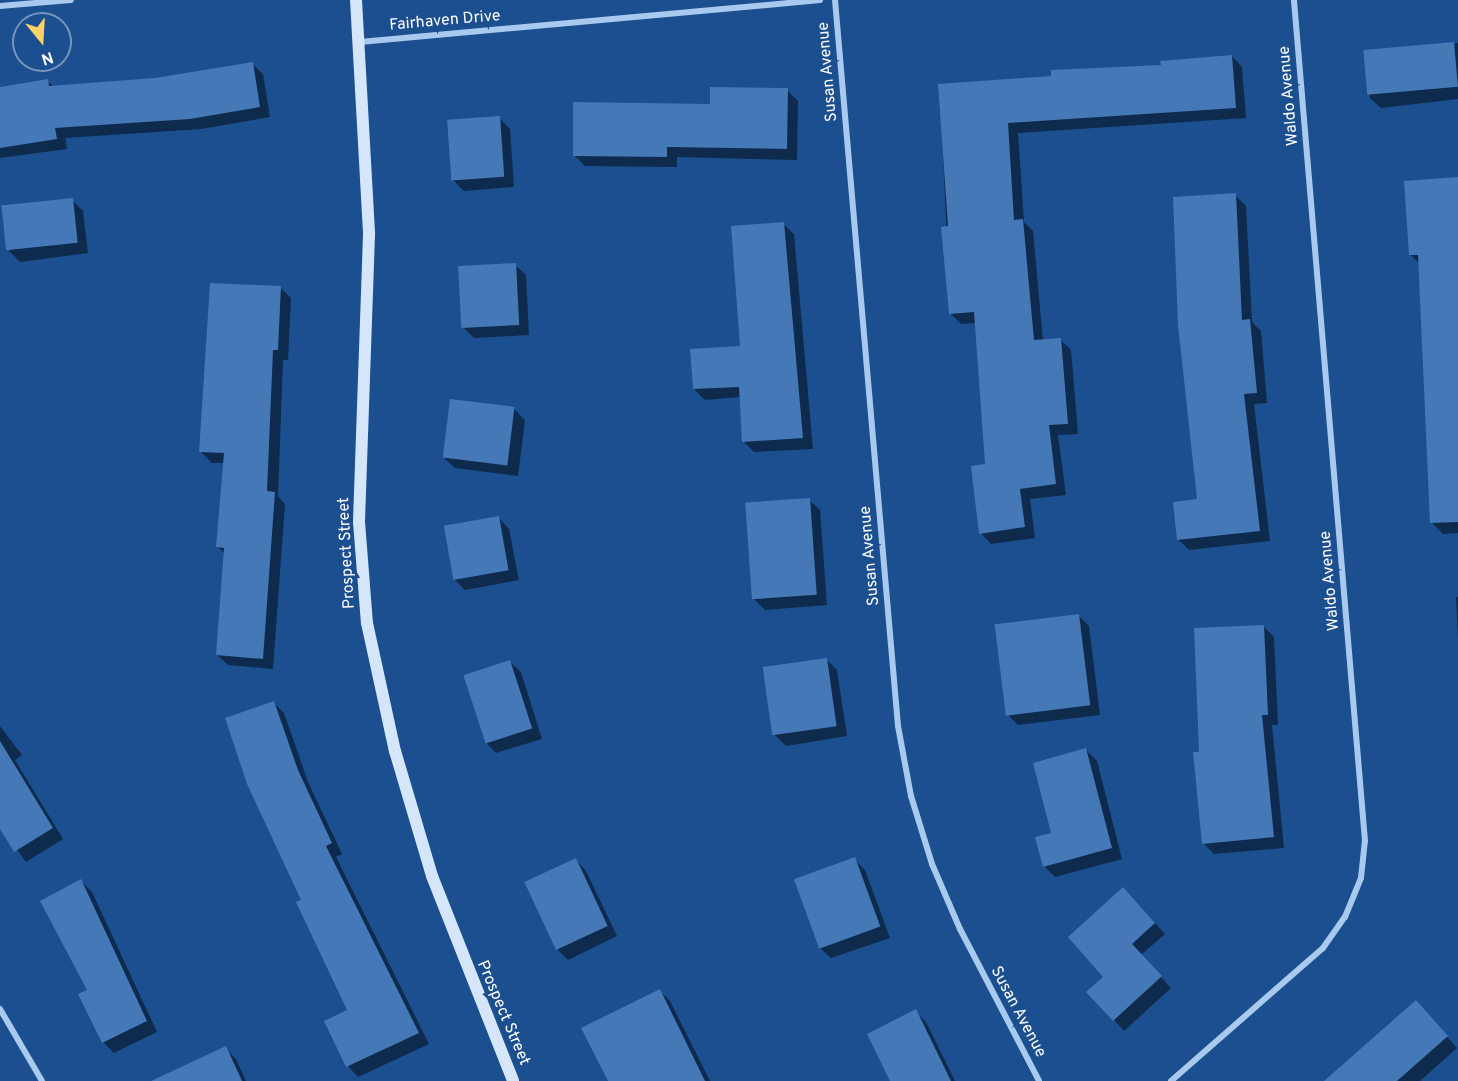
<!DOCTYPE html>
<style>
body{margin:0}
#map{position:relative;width:1458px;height:1081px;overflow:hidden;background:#1b4f8f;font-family:Overpass,sans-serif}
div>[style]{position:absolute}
.shadow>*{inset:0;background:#0007}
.building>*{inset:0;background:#4478b7;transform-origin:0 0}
.street>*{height:6px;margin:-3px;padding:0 3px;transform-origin:3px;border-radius:3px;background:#a9c9ee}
.secondary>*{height:12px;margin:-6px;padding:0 6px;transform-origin:6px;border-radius:6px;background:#d6e6fa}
span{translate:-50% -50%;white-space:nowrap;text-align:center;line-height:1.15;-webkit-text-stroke:6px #1b4f8f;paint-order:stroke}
.street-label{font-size:16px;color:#fff}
.north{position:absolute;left:12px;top:12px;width:60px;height:60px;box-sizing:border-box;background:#1b4f8f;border:2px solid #7695bc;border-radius:50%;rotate:162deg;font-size:16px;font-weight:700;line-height:24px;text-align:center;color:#fff}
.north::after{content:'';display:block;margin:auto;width:21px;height:27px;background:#ffd166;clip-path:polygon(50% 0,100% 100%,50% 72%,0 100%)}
</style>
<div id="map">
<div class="shadow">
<div style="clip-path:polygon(1458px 43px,1458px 99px,1381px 108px,1370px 98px,1365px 54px)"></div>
<div style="clip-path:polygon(1232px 56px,1242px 67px,1246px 118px,1018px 133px,1024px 222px,1033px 231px,1043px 341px,1061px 340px,1071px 350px,1078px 434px,1058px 435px,1066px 495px,1030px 499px,1035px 538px,991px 544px,981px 533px,986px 466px,976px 323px,961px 324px,950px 313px,940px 85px,1053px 78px)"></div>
<div style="clip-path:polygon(252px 64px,263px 74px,270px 117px,201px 129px,65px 138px,67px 149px,0 158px,0 88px,47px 81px,54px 87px,156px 79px)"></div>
<div style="clip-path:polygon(787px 90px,798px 101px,797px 160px,677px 157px,677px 167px,585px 166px,574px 155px)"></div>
<div style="clip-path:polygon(499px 118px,510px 129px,514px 187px,464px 191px,453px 180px)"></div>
<div style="clip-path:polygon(1458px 179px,1458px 533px,1443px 534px,1432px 523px,1420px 264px,1411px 255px)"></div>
<div style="clip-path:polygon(1235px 195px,1246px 206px,1252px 322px,1261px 331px,1267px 403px,1254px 404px,1270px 541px,1189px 550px,1178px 539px,1199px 501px)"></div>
<div style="clip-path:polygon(72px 200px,83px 211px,88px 253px,20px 262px,9px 251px)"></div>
<div style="clip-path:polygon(783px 224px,794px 234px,813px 449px,754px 452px,744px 442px,741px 397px,705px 400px,694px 389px,741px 347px)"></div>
<div style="clip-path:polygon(515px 265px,526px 275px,529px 335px,474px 338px,463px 327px)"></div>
<div style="clip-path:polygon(280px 287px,291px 298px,288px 360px,283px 360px,278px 496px,285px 504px,273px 669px,228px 665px,217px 655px,225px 554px,218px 547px,225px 463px,212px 463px,201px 452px)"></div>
<div style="clip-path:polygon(514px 409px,525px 420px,518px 476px,455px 468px,444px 458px)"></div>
<div style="clip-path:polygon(809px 500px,820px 510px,827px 605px,765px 610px,754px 599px)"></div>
<div style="clip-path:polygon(499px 518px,509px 529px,519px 580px,465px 590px,454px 579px)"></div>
<div style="clip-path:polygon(1456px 597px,1458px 597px,1458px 638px)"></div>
<div style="clip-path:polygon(1078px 615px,1089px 626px,1100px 715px,1018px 725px,1007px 714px)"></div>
<div style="clip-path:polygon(1263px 626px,1274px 637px,1278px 725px,1272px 725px,1284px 848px,1214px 854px,1204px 844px,1201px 753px)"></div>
<div style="clip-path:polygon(826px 659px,837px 670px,847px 736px,786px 746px,775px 735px)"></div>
<div style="clip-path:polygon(510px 662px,521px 672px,542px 739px,496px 753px,485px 742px)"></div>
<div style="clip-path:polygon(273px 702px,284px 713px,308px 782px,342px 854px,336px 857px,429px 1044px,358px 1077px,348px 1066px,326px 1021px,349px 1010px,303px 900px)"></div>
<div style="clip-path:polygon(0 726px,22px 755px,15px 760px,63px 839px,26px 862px,0 826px)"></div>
<div style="clip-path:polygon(1086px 750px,1097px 761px,1122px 859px,1055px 877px,1044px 866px)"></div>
<div style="clip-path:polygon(854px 859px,865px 870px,890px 938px,831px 958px,820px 948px)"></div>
<div style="clip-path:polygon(576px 860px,586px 871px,617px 936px,568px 960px,557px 949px)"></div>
<div style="clip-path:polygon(81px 881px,92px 892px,157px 1032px,114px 1053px,103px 1042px,89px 991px)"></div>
<div style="clip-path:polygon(1134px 900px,1165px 934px,1141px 955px,1171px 988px,1124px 1031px,1114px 1020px,1106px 977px)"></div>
<div style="clip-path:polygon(660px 991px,670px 1001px,710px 1081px,609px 1081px)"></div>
<div style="clip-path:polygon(915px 1011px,926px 1022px,955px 1081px,892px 1081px)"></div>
<div style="clip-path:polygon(1426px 1013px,1457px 1048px,1420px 1081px,1348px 1081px)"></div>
<div style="clip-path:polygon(225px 1048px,236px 1059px,246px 1081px,154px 1081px)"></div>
</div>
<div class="building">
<div style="left:1454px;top:42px;width:45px;height:91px;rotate:85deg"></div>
<div style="clip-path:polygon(1232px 55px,1236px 108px,1008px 123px,1014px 220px,1023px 219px,1034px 340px,1061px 338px,1068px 424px,1049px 425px,1056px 484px,1020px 489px,1025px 527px,979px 534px,971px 466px,985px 464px,974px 312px,949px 314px,941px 227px,948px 226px,938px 84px,1051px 76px,1051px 70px,1161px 65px,1160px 61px)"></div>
<div style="clip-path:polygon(253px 62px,260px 107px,190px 119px,55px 128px,57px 139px,0 148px,0 87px,48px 79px,49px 86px,155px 78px)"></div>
<div style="clip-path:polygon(710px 87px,788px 88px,787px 149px,667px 147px,667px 157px,573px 156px,573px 102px,710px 104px)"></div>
<div style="left:500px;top:116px;width:61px;height:53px;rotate:86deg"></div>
<div style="clip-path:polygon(1458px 177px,1458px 522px,1430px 523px,1418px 255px,1409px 255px,1404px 181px)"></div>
<div style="clip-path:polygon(1236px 193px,1242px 320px,1250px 319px,1257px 393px,1244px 394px,1260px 531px,1177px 540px,1173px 502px,1197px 499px,1178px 325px,1173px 197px)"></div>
<div style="left:73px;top:198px;width:45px;height:72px;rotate:84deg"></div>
<div style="clip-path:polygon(784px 222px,803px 438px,742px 442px,739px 387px,693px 389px,690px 349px,740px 346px,731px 226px)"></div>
<div style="left:516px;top:263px;width:62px;height:58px;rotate:87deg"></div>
<div style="clip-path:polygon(210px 283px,281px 286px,278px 350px,273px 350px,267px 491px,275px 492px,263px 659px,216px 655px,224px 548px,216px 547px,224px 453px,199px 452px)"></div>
<div style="left:450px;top:399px;width:65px;height:59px;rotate:7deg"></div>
<div style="left:810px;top:498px;width:97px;height:65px;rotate:86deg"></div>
<div style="left:499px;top:516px;width:55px;height:56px;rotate:80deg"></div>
<div style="left:1079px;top:614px;width:92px;height:85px;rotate:83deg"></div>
<div style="clip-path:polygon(1264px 625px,1268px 715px,1262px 715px,1274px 837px,1202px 844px,1193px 752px,1199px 752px,1194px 628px)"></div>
<div style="left:827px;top:658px;width:69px;height:65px;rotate:82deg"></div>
<div style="left:510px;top:660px;width:72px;height:49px;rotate:72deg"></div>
<div style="clip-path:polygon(274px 701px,298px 770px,332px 843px,326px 846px,419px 1033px,346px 1067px,324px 1021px,347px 1010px,296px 902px,301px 900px,247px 784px,225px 718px)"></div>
<div style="clip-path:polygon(0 741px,53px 828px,14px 852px,0 829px)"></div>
<div style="clip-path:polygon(1086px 748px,1112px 848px,1043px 867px,1035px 837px,1051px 833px,1033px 763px)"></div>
<div style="left:855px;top:857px;width:74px;height:65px;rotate:70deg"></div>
<div style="left:576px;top:858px;width:75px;height:57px;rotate:65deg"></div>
<div style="clip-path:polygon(81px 879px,147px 1021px,102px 1043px,78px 994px,87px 990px,40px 901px)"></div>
<div style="clip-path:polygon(1123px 887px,1155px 923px,1132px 944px,1162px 976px,1113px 1021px,1086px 992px,1103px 977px,1068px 937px)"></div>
<div style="clip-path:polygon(660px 989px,705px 1081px,608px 1081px,581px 1028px)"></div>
<div style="clip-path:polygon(1416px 1000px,1448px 1036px,1397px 1081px,1324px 1081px)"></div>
<div style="clip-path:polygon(916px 1009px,951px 1081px,890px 1081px,867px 1034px)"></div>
<div style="clip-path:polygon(226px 1046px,242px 1081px,151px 1081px)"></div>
</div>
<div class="street">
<div style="left:835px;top:0;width:729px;rotate:85.04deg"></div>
<div style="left:898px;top:726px;width:71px;rotate:79.5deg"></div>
<div style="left:911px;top:796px;width:71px;rotate:72.8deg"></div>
<div style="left:932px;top:864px;width:71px;rotate:66.7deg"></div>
<div style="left:960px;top:929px;width:171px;rotate:62.5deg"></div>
<div style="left:0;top:6px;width:71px;rotate:-4.8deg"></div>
<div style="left:360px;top:42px;width:462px;rotate:-5.2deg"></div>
<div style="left:0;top:1009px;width:83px;rotate:59.7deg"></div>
<div style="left:1171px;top:1081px;width:202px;rotate:-41.2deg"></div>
<div style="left:1323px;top:948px;width:38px;rotate:-55deg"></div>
<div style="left:1345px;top:917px;width:42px;rotate:-67.7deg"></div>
<div style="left:1361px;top:878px;width:37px;rotate:-84deg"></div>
<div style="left:1365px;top:841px;width:844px;rotate:-94.83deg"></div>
</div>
<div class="secondary">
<div style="left:356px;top:0;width:235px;rotate:86.8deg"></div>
<div style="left:369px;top:235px;width:287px;rotate:92deg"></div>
<div style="left:359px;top:522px;width:101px;rotate:85.5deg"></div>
<div style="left:367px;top:623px;width:131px;rotate:77.7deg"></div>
<div style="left:395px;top:751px;width:130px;rotate:73.5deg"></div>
<div style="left:432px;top:876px;width:220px;rotate:68.4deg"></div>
</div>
<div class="street-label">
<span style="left:445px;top:21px;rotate:-5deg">Fairhaven Drive</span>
<span style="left:828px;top:72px;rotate:-95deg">Susan Avenue</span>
<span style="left:1289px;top:96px;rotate:-95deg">Waldo Avenue</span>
<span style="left:347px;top:553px;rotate:-93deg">Prospect Street</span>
<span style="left:870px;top:556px;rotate:-95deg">Susan Avenue</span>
<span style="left:1330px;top:581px;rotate:-95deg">Waldo Avenue</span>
<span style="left:1018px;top:1012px;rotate:62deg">Susan Avenue</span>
<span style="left:503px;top:1013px;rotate:67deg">Prospect Street</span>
</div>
<div class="north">N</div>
</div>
